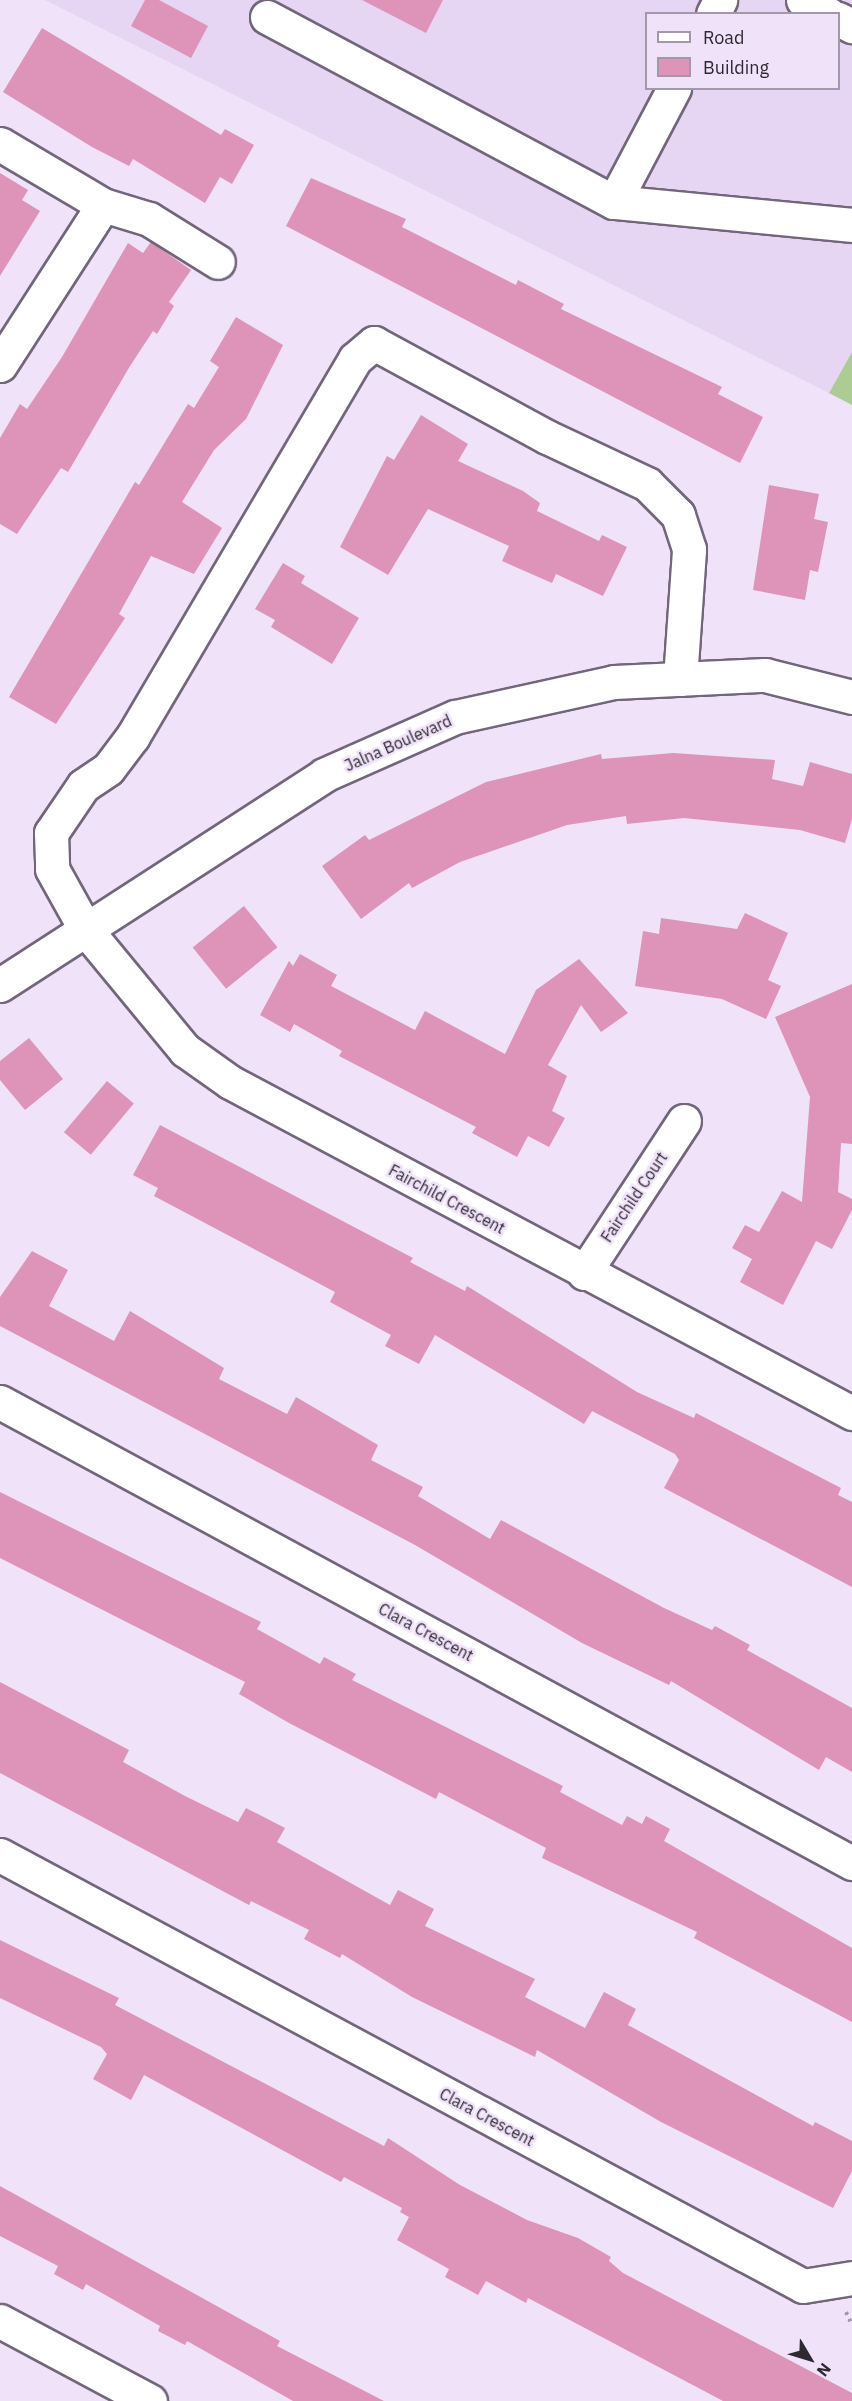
<!DOCTYPE html>
<style>
body{margin:0}
#map{position:relative;width:852px;height:2401px;overflow:hidden;background:#f0e2f9;font-family:"IBM Plex Sans",sans-serif}
div>[style]{position:absolute}
.built>*{inset:0;background:#e6d5f3}
.green>*{inset:0;background:#accc94}
.building>*{inset:0;background:#dd94b8;transform-origin:0 0}
.path>*{height:4px;margin-top:-2px;transform-origin:0;background:repeating-linear-gradient(90deg,#a398a9 0 3px,transparent 0 7.5px)}
.roads{filter:drop-shadow(2px 0 #72667a) drop-shadow(-2px 0 #72667a) drop-shadow(0 2px #72667a) drop-shadow(0 -2px #72667a)}
.minor>*{height:33px;margin:-16.5px;padding:0 16.5px;transform-origin:16.5px;border-radius:16.5px;background:#fff}
span{translate:-50% -50%;white-space:nowrap;text-align:center;line-height:1.15;-webkit-text-stroke:5px #f0e2f9;paint-order:stroke}
.street-label{font-size:16px;color:#2e2931}
.legend{position:absolute;left:645px;top:12px;width:195px;height:78px;box-sizing:border-box;background:#f0e2f9;border:2px solid #a298a9;margin:0;padding:8px 10px;list-style:none;font-size:18px;color:#2e2931}
.legend li{display:flex;align-items:center;gap:12px;height:30px}
.legend b{width:30px;border:2px solid #a298a9}
.north{position:absolute;left:780px;top:2329px;width:60px;height:60px;-webkit-text-stroke:4px #f0e2f9;paint-order:stroke;rotate:128deg;font-size:16px;font-weight:700;line-height:24px;text-align:center;color:#2e2931}
.north::after{content:'';display:block;margin:auto;width:21px;height:27px;background:#2e2931;clip-path:polygon(50% 0,100% 100%,50% 72%,0 100%)}
</style>
<div id="map">
<div class="built">
<div style="clip-path:polygon(evenodd,45px 0,852px 0,852px 352px,829px 393px,45px 0,646px 14px,838px 14px,838px 88px,646px 88px,646px 14px)"></div>
</div>
<div class="green">
<div style="clip-path:polygon(852px 352px,852px 405px,829px 393px)"></div>
</div>
<div class="building">
<div style="clip-path:polygon(145px 0,159px 0,208px 26px,191px 58px,131px 26px)"></div>
<div style="clip-path:polygon(362px 0,443px 0,426px 33px)"></div>
<div style="clip-path:polygon(42px 28px,221px 135px,225px 129px,254px 145px,232px 184px,220px 177px,205px 203px,133px 159px,129px 166px,92px 147px,3px 92px)"></div>
<div style="clip-path:polygon(0 173px,28px 190px,22px 200px,40px 211px,0 276px)"></div>
<div style="clip-path:polygon(311px 178px,406px 219px,402px 227px,516px 285px,518px 280px,564px 304px,561px 309px,722px 387px,718px 394px,763px 417px,740px 463px,286px 226px)"></div>
<div style="clip-path:polygon(151px 242px,191px 270px,169px 302px,174px 306px,157px 334px,153px 331px,130px 366px,68px 472px,61px 468px,17px 534px,0 524px,0 438px,20px 404px,27px 409px,62px 357px,128px 243px,143px 253px)"></div>
<div style="clip-path:polygon(236px 317px,283px 345px,246px 419px,214px 450px,182px 502px,222px 528px,194px 574px,151px 556px,119px 614px,125px 618px,56px 724px,9px 697px,135px 482px,139px 485px,188px 404px,194px 408px,219px 367px,210px 361px)"></div>
<div style="clip-path:polygon(421px 415px,468px 444px,458px 461px,523px 491px,540px 503px,537px 511px,599px 541px,602px 535px,627px 547px,603px 596px,556px 574px,552px 583px,502px 561px,509px 546px,428px 509px,388px 575px,340px 547px,387px 456px,394px 460px)"></div>
<div style="clip-path:polygon(769px 485px,819px 494px,814px 519px,828px 522px,818px 572px,810px 570px,805px 600px,753px 590px)"></div>
<div style="clip-path:polygon(283px 563px,305px 576px,301px 583px,359px 618px,332px 664px,271px 627px,275px 620px,255px 609px)"></div>
<div style="clip-path:polygon(673px 753px,775px 760px,772px 779px,803px 786px,810px 762px,852px 774px,852px 819px,845px 843px,800px 830px,684px 818px,627px 824px,626px 816px,567px 825px,460px 862px,412px 888px,409px 883px,361px 919px,322px 866px,365px 835px,369px 840px,486px 782px,601px 754px,602px 759px)"></div>
<div style="left:244px;top:906px;width:53px;height:66px;rotate:51deg"></div>
<div style="clip-path:polygon(745px 913px,788px 933px,768px 980px,781px 986px,766px 1019px,722px 999px,635px 986px,643px 931px,659px 934px,661px 918px,737px 929px)"></div>
<div style="clip-path:polygon(300px 954px,337px 975px,331px 986px,415px 1030px,425px 1011px,505px 1054px,536px 990px,579px 959px,628px 1013px,601px 1032px,581px 1005px,548px 1065px,567px 1076px,552px 1111px,565px 1118px,549px 1147px,528px 1136px,517px 1157px,472px 1133px,476px 1127px,339px 1056px,342px 1051px,294px 1024px,290px 1032px,260px 1015px,289px 961px,293px 966px)"></div>
<div style="clip-path:polygon(852px 984px,852px 1144px,841px 1143px,838px 1192px,852px 1199px,852px 1210px,832px 1249px,816px 1241px,783px 1305px,740px 1282px,752px 1259px,732px 1248px,745px 1225px,759px 1232px,782px 1191px,802px 1202px,810px 1097px,775px 1017px)"></div>
<div style="clip-path:polygon(29px 1038px,63px 1079px,25px 1110px,0 1080px,0 1061px)"></div>
<div style="left:107px;top:1081px;width:35px;height:67px;rotate:40deg"></div>
<div style="clip-path:polygon(160px 1125px,413px 1258px,410px 1262px,465px 1291px,467px 1286px,637px 1392px,694px 1418px,696px 1413px,841px 1488px,838px 1495px,852px 1502px,852px 1587px,664px 1488px,679px 1460px,675px 1454px,592px 1411px,584px 1424px,435px 1335px,419px 1364px,385px 1346px,391px 1335px,330px 1302px,335px 1292px,154px 1196px,158px 1188px,133px 1175px)"></div>
<div style="clip-path:polygon(32px 1251px,68px 1270px,49px 1306px,114px 1341px,130px 1311px,224px 1368px,219px 1379px,287px 1414px,296px 1397px,378px 1445px,371px 1460px,423px 1487px,418px 1496px,490px 1539px,501px 1520px,664px 1608px,712px 1630px,715px 1626px,750px 1645px,747px 1650px,852px 1708px,852px 1772px,826px 1757px,819px 1770px,671px 1681px,669px 1685px,582px 1643px,415px 1545px,0 1326px,0 1297px)"></div>
<div style="clip-path:polygon(0 1492px,261px 1622px,257px 1629px,320px 1664px,324px 1657px,356px 1674px,352px 1680px,563px 1786px,560px 1792px,622px 1825px,627px 1816px,642px 1824px,646px 1816px,670px 1829px,664px 1841px,852px 1948px,852px 2022px,694px 1938px,697px 1932px,542px 1858px,546px 1848px,439px 1792px,436px 1799px,289px 1723px,239px 1694px,245px 1682px,0 1558px)"></div>
<div style="clip-path:polygon(0 1682px,129px 1750px,123px 1762px,185px 1796px,238px 1822px,246px 1808px,285px 1828px,277px 1842px,390px 1905px,398px 1890px,434px 1909px,425px 1926px,535px 1979px,525px 1997px,585px 2028px,604px 1992px,636px 2009px,628px 2025px,813px 2126px,815px 2122px,852px 2141px,852px 2171px,833px 2208px,661px 2122px,537px 2050px,535px 2057px,412px 1997px,342px 1954px,340px 1958px,304px 1939px,309px 1930px,251px 1901px,249px 1905px,0 1773px)"></div>
<div style="clip-path:polygon(0 1940px,119px 1998px,115px 2005px,384px 2146px,388px 2138px,460px 2185px,527px 2220px,578px 2238px,611px 2257px,609px 2261px,623px 2273px,852px 2393px,852px 2401px,723px 2401px,528px 2298px,526px 2303px,486px 2281px,478px 2295px,445px 2277px,449px 2269px,397px 2240px,409px 2217px,400px 2212px,402px 2208px,344px 2177px,341px 2182px,144px 2075px,131px 2100px,93px 2079px,107px 2054px,101px 2047px,0 1998px)"></div>
<div style="clip-path:polygon(0 2186px,280px 2341px,277px 2346px,384px 2401px,293px 2401px,187px 2341px,185px 2345px,158px 2331px,160px 2326px,86px 2284px,83px 2290px,54px 2274px,58px 2266px,0 2236px)"></div>
</div>
<div class="path">
<div style="left:846px;top:2312px;width:14px;rotate:65deg"></div>
</div>
<div class="roads">
<div class="minor">
<div style="left:803px;top:0;width:29px;rotate:29deg"></div>
<div style="left:713px;top:14px;width:16px;rotate:-63deg"></div>
<div style="left:267px;top:17px;width:393px;rotate:28.1deg"></div>
<div style="left:614px;top:202px;width:129px;rotate:-62.2deg"></div>
<div style="left:838px;top:19px;width:16px;rotate:27deg"></div>
<div style="left:0;top:144px;width:120px;rotate:30.6deg"></div>
<div style="left:103px;top:205px;width:48px;rotate:16.9deg"></div>
<div style="left:149px;top:219px;width:81px;rotate:31.9deg"></div>
<div style="left:614px;top:202px;width:239px;rotate:5.5deg"></div>
<div style="left:0;top:365px;width:190px;rotate:-57.2deg"></div>
<div style="left:680px;top:679px;width:130px;rotate:-86deg"></div>
<div style="left:689px;top:549px;width:36px;rotate:-108deg"></div>
<div style="left:678px;top:515px;width:44px;rotate:-135deg"></div>
<div style="left:647px;top:484px;width:110px;rotate:-154.8deg"></div>
<div style="left:547px;top:437px;width:197px;rotate:-151.5deg"></div>
<div style="left:374px;top:343px;width:25px;rotate:140deg"></div>
<div style="left:355px;top:359px;width:438px;rotate:120.5deg"></div>
<div style="left:133px;top:736px;width:41px;rotate:127.1deg"></div>
<div style="left:108px;top:769px;width:30px;rotate:146deg"></div>
<div style="left:83px;top:786px;width:57px;rotate:124.2deg"></div>
<div style="left:51px;top:833px;width:36px;rotate:88deg"></div>
<div style="left:52px;top:869px;width:70px;rotate:60.9deg"></div>
<div style="left:86px;top:930px;width:156px;rotate:50.5deg"></div>
<div style="left:185px;top:1050px;width:55px;rotate:35.4deg"></div>
<div style="left:230px;top:1082px;width:705px;rotate:28.02deg"></div>
<div style="left:0;top:985px;width:386px;rotate:-32.9deg"></div>
<div style="left:324px;top:775px;width:143px;rotate:-23.9deg"></div>
<div style="left:455px;top:717px;width:163px;rotate:-12.4deg"></div>
<div style="left:614px;top:682px;width:151px;rotate:-2.7deg"></div>
<div style="left:765px;top:675px;width:90px;rotate:14.2deg"></div>
<div style="left:584px;top:1273px;width:182px;rotate:-56.7deg"></div>
<div style="left:0;top:1402px;width:969px;rotate:28.42deg"></div>
<div style="left:0;top:1855px;width:911px;rotate:28.22deg"></div>
<div style="left:803px;top:2286px;width:50px;rotate:-9.3deg"></div>
<div style="left:0;top:2321px;width:170px;rotate:28.1deg"></div>
</div>
</div>
<div class="street-label">
<span style="left:398px;top:743px;rotate:-24deg">Jalna Boulevard</span>
<span style="left:634px;top:1197px;rotate:-56deg">Fairchild Court</span>
<span style="left:447px;top:1199px;rotate:28deg">Fairchild Crescent</span>
<span style="left:426px;top:1632px;rotate:28deg">Clara Crescent</span>
<span style="left:487px;top:2117px;rotate:28deg">Clara Crescent</span>
</div>
<ul class="legend">
<li><b style="height:8px;background:#fff"></b>Road</li>
<li><b style="height:16px;background:#dd94b8"></b>Building</li>
</ul>
<div class="north">N</div>
</div>
